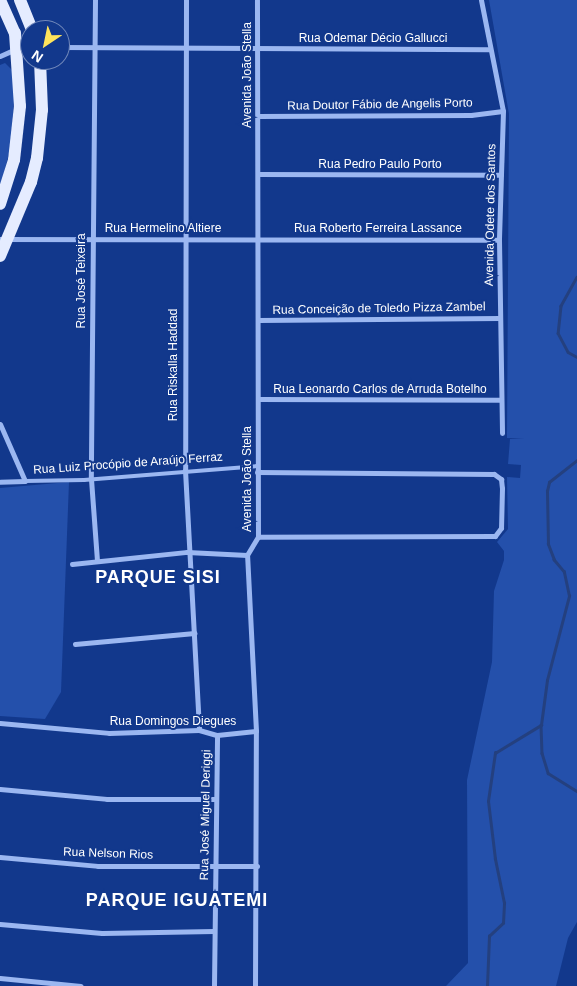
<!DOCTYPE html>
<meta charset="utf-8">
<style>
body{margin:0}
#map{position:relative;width:577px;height:986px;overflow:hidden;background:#12388c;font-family:Helvetica,sans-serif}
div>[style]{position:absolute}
.green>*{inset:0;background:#2450ab}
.stream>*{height:2.5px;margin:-1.25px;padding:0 1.25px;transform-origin:1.25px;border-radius:1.25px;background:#24407f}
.lane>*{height:4px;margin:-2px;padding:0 2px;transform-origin:2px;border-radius:2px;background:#9bb7f1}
.street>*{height:5px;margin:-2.5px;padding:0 2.5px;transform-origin:2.5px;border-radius:2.5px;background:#9bb7f1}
.primary>*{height:12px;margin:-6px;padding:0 6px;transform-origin:6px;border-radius:6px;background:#e5ecff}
span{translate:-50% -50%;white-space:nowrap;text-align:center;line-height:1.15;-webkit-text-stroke:4px #12388c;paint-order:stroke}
.street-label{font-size:12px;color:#fff}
.district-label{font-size:18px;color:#fff;font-weight:700;letter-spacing:1px}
.north{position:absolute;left:20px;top:20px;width:50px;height:50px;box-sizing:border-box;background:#12388c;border:1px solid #7188ba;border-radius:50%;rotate:214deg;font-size:14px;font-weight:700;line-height:20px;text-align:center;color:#fff}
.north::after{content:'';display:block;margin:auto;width:18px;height:22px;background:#ffe45b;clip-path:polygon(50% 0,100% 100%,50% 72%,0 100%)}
</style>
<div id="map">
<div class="green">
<div style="clip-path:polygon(489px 0,577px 0,577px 922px,568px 938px,556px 986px,446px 986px,468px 963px,467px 780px,492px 662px,494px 591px,504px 560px,504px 551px,497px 542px,508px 529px,507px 477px,520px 478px,521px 465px,508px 464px,510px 439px,524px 439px,507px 438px,509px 114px)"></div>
<div style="clip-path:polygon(5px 63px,14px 72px,15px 81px,11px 146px,0 188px,0 65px)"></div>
<div style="clip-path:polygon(69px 482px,61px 692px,45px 719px,0 716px,0 488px)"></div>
</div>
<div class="stream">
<div style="left:577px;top:277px;width:33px;rotate:119deg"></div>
<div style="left:561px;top:306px;width:27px;rotate:96deg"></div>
<div style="left:558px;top:333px;width:21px;rotate:62deg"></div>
<div style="left:568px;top:352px;width:10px;rotate:29deg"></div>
<div style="left:541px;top:725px;width:28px;rotate:88deg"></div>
<div style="left:542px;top:753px;width:21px;rotate:73deg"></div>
<div style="left:548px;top:773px;width:34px;rotate:32deg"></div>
<div style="left:487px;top:986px;width:50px;rotate:-87.7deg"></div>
<div style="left:489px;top:936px;width:19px;rotate:-43deg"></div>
<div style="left:503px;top:923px;width:20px;rotate:-87deg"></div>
<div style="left:504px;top:903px;width:45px;rotate:-101.6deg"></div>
<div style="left:495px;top:859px;width:58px;rotate:-96.9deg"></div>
<div style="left:488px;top:801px;width:49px;rotate:-81.7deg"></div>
<div style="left:495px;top:753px;width:54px;rotate:-31.3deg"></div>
<div style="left:541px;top:725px;width:45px;rotate:-82.4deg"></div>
<div style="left:547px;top:680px;width:87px;rotate:-75.3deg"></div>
<div style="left:569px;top:596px;width:25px;rotate:-102deg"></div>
<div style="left:564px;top:572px;width:16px;rotate:-130deg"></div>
<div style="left:554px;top:560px;width:17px;rotate:-111deg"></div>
<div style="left:548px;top:544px;width:53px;rotate:-91.1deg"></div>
<div style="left:547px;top:491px;width:9px;rotate:-77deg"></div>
<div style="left:549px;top:482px;width:36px;rotate:-38deg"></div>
</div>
<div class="lane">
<div style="left:25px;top:481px;width:59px;rotate:-1deg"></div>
<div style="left:84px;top:480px;width:174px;rotate:-4.6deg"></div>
</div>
<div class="street">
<div style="left:95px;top:0;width:479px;rotate:90.5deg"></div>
<div style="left:91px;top:479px;width:82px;rotate:85.8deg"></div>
<div style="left:186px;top:0;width:470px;rotate:90.1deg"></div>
<div style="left:185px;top:470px;width:260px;rotate:86.9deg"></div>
<div style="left:481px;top:0;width:113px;rotate:78.8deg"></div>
<div style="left:503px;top:111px;width:129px;rotate:91.8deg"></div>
<div style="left:499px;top:240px;width:193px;rotate:89.1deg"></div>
<div style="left:60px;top:47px;width:429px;rotate:0.3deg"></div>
<div style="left:0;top:56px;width:20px;rotate:-24deg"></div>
<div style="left:18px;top:48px;width:12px;rotate:-5deg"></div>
<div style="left:258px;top:116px;width:213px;rotate:-0.3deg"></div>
<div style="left:471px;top:115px;width:32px;rotate:-7deg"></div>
<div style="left:258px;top:174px;width:243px;rotate:0.2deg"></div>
<div style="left:0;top:239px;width:499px;rotate:0.1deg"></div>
<div style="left:258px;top:320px;width:242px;rotate:-0.5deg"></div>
<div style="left:259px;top:399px;width:242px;rotate:0.2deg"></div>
<div style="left:0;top:424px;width:62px;rotate:66.3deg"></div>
<div style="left:25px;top:481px;width:25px;rotate:178deg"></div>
<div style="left:257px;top:472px;width:237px;rotate:0.5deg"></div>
<div style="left:494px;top:474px;width:9px;rotate:36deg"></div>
<div style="left:501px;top:479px;width:9px;rotate:84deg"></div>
<div style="left:502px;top:488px;width:40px;rotate:91.4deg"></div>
<div style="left:501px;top:528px;width:10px;rotate:127deg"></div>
<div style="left:495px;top:536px;width:237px;rotate:179.8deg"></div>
<div style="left:72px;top:564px;width:116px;rotate:-6deg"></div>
<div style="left:187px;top:552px;width:60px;rotate:2.9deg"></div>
<div style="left:75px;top:644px;width:120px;rotate:-5.3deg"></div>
<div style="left:0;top:723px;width:109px;rotate:5.2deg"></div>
<div style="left:109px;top:733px;width:90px;rotate:-1.9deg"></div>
<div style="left:199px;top:730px;width:19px;rotate:16deg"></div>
<div style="left:217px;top:735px;width:39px;rotate:-6deg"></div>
<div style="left:0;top:789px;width:107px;rotate:5.3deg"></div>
<div style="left:107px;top:799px;width:107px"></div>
<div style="left:0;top:857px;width:98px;rotate:5.2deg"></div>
<div style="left:98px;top:866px;width:159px"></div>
<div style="left:0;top:924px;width:102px;rotate:5deg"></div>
<div style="left:102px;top:933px;width:112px;rotate:-1deg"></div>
<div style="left:0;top:978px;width:81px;rotate:5.6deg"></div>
<div style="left:214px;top:986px;width:251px;rotate:-89.3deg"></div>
<div style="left:255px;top:986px;width:255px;rotate:-89.8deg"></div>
<div style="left:256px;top:731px;width:176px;rotate:-92.9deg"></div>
<div style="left:247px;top:555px;width:21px;rotate:-59deg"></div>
<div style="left:258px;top:537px;width:537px;rotate:-90.11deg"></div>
</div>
<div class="primary">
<div style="left:0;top:0;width:36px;rotate:66deg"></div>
<div style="left:15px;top:33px;width:73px;rotate:86.1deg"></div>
<div style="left:20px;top:106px;width:54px;rotate:96.3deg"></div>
<div style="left:14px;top:160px;width:46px;rotate:107.7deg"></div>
<div style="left:20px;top:0;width:32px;rotate:68deg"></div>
<div style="left:0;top:256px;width:80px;rotate:-67.3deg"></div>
<div style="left:31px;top:182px;width:25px;rotate:-76deg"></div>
<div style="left:37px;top:158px;width:48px;rotate:-84.1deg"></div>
<div style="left:42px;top:110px;width:50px;rotate:-92.3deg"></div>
</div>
<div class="street-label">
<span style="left:373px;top:39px">Rua Odemar Décio Gallucci</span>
<span style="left:248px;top:75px;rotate:-90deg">Avenida João Stella</span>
<span style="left:380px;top:105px;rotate:-1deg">Rua Doutor Fábio de Angelis Porto</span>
<span style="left:380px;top:165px">Rua Pedro Paulo Porto</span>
<span style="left:491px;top:215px;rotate:-89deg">Avenida Odete dos Santos</span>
<span style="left:163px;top:229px">Rua Hermelino Altiere</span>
<span style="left:378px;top:229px">Rua Roberto Ferreira Lassance</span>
<span style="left:82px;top:281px;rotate:-90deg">Rua José Teixeira</span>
<span style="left:379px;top:309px;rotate:-1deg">Rua Conceição de Toledo Pizza Zambel</span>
<span style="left:174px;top:365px;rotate:-90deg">Rua Riskalla Haddad</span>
<span style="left:380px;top:390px">Rua Leonardo Carlos de Arruda Botelho</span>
<span style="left:128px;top:464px;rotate:-4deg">Rua Luiz Procópio de Araújo Ferraz</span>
<span style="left:248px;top:479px;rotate:-90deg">Avenida João Stella</span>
<span style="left:173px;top:722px">Rua Domingos Diegues</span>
<span style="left:206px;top:815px;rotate:-89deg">Rua José Miguel Deriggi</span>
<span style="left:108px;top:854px;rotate:2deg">Rua Nelson Rios</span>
</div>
<div class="district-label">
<span style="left:158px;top:577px">PARQUE SISI</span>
<span style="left:177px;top:900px">PARQUE IGUATEMI</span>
</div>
<div class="north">N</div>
</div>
